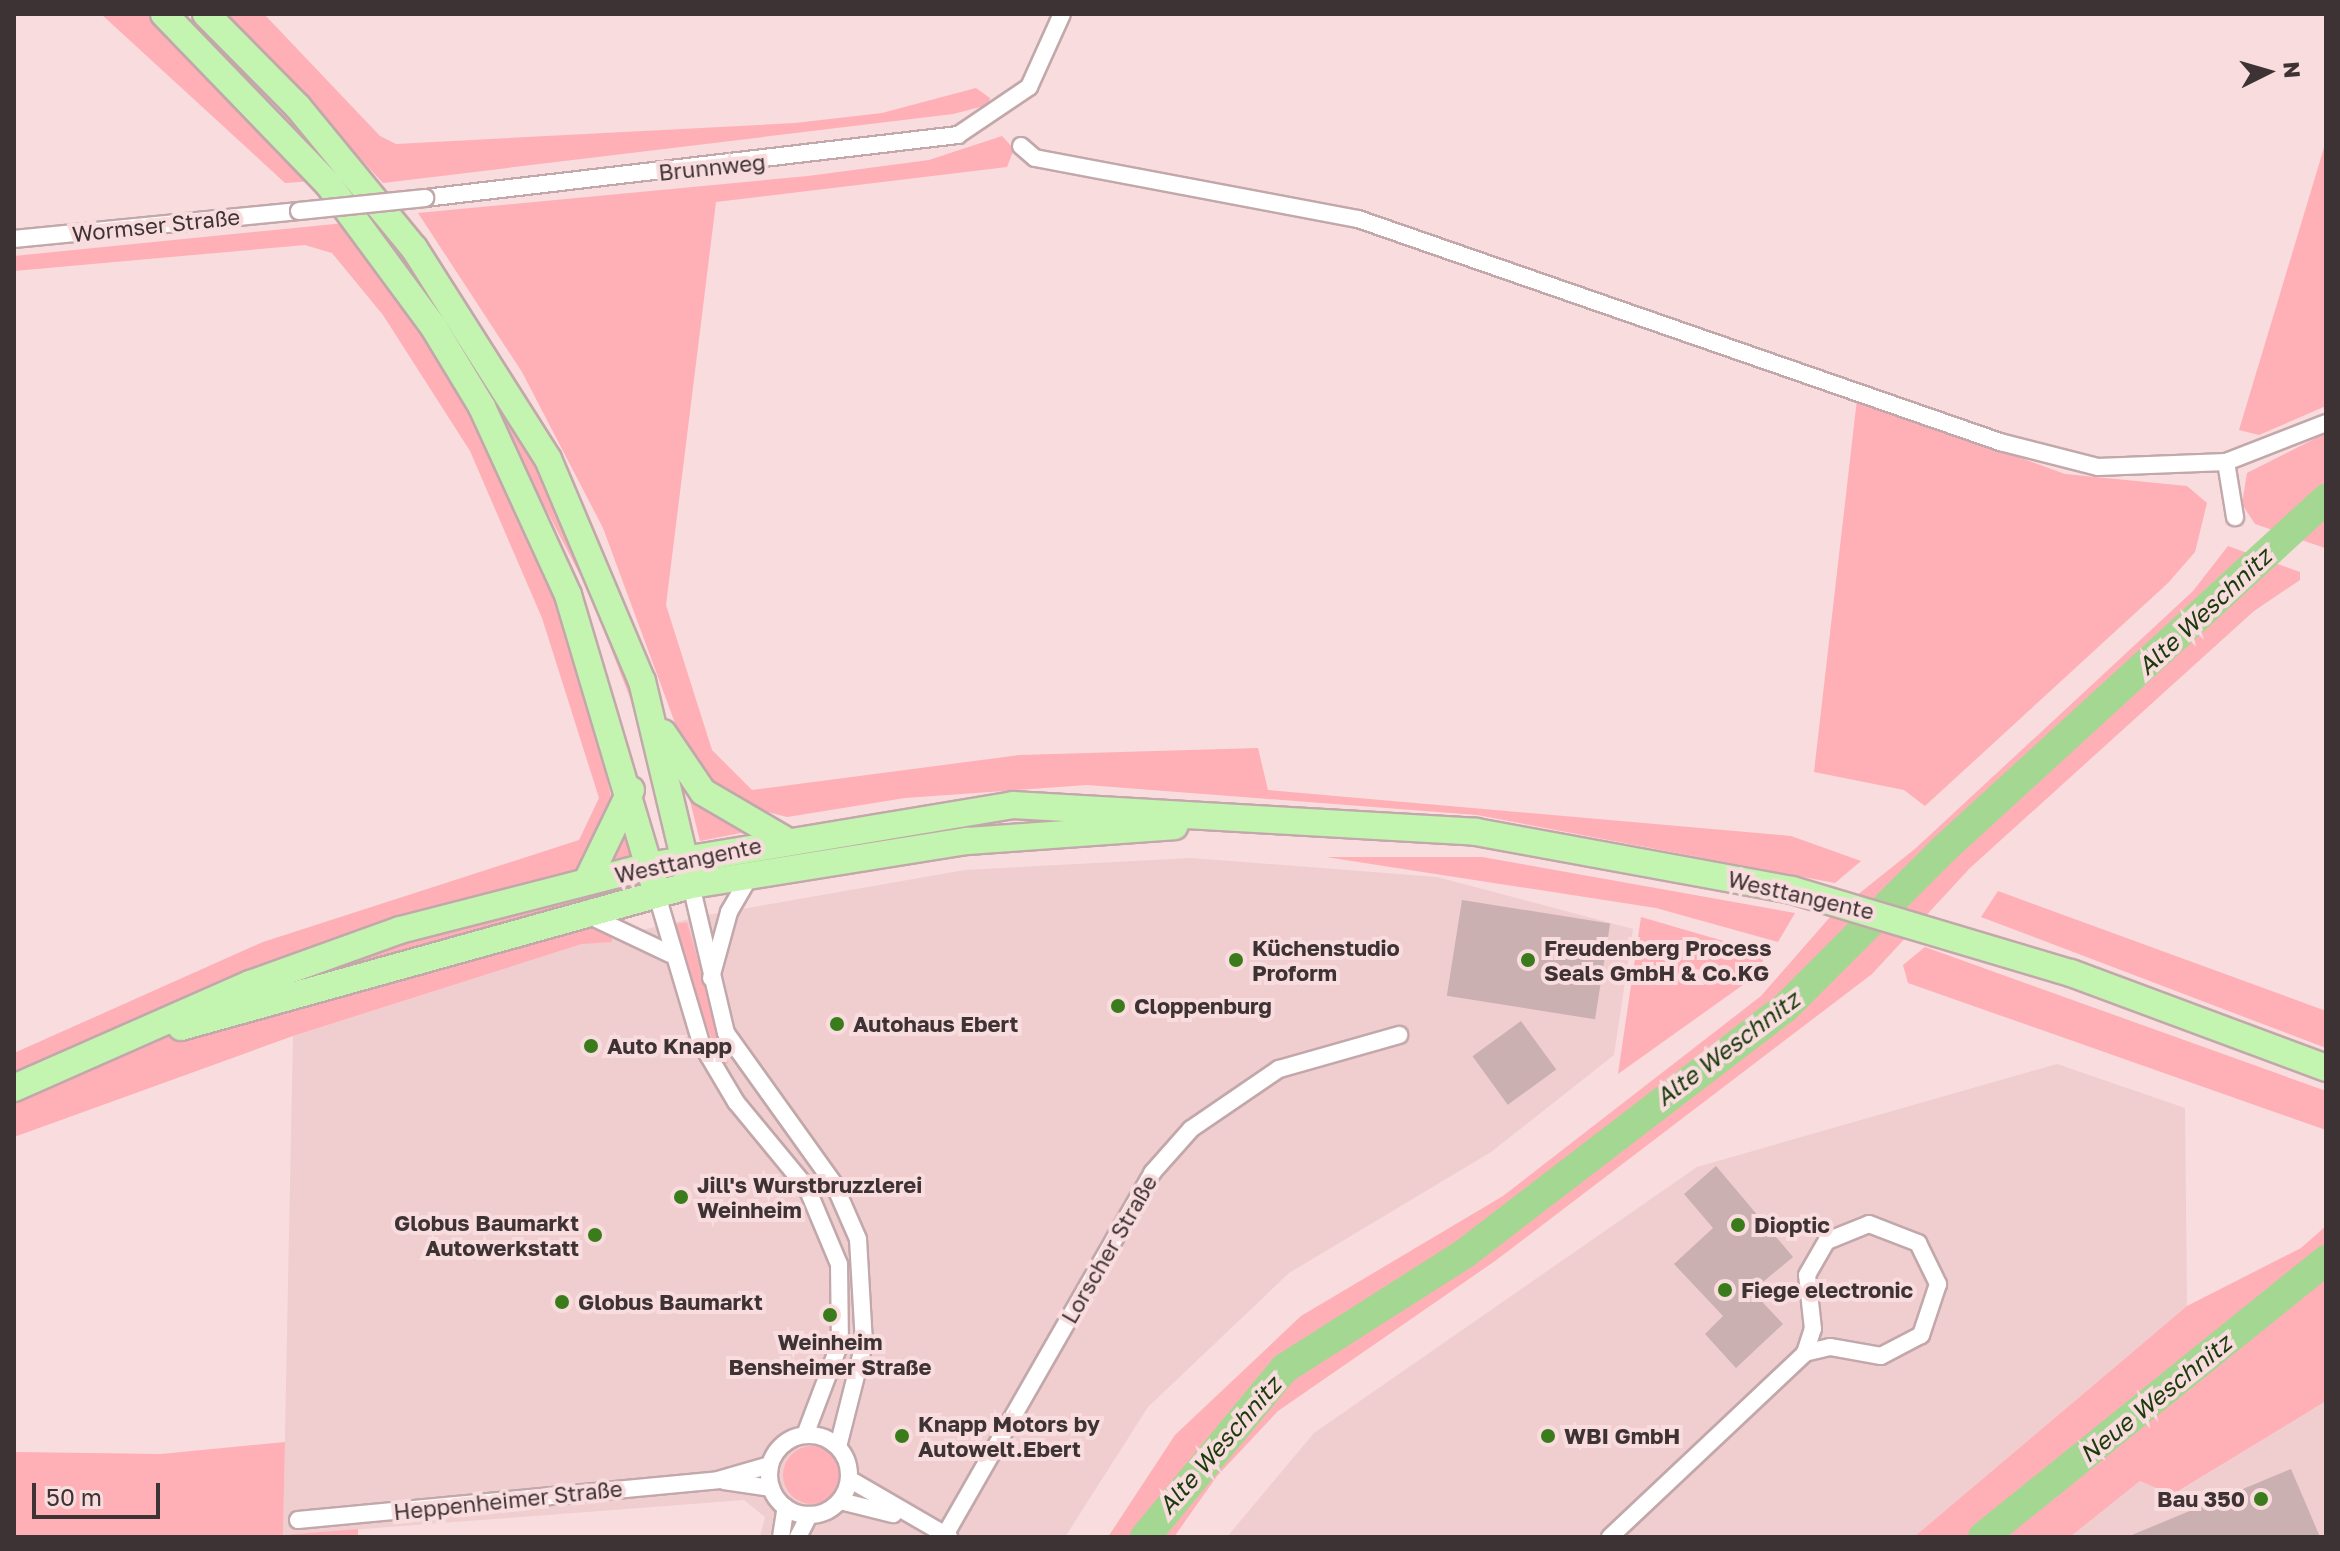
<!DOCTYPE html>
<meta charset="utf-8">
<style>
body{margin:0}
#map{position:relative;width:2340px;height:1551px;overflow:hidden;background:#f8dcde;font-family:"Golos Text",sans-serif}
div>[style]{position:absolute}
.built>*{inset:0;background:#f0cdcf}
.green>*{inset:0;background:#ffafb6}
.round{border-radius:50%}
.river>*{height:30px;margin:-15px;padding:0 15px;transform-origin:15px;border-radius:15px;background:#a4d792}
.building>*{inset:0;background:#cab0b1;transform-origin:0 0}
.roads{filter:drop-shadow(2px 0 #c2a8aa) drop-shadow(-2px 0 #c2a8aa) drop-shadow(0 2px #c2a8aa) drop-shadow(0 -2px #c2a8aa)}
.minor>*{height:16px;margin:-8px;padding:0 8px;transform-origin:8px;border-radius:8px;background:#fff}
.minor>.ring{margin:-8px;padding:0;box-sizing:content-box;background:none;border:16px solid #fff;border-radius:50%}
.primary>*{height:26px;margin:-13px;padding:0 13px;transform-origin:13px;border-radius:13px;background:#c3f5b0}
.bridges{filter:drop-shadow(2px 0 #c2a8aa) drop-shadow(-2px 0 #c2a8aa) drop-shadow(0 2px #c2a8aa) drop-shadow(0 -2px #c2a8aa)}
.minor-bridge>*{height:16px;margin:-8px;padding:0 8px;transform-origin:8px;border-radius:8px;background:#fff}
.dots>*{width:22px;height:22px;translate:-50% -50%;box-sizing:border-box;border:4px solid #f8dcde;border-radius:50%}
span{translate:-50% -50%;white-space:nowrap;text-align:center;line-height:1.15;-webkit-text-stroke:8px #f8dcde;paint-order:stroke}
.street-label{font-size:22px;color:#3e3334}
.poi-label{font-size:22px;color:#3e3334;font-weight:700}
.left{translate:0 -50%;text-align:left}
.right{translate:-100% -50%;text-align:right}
.water-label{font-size:24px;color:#1b3b0c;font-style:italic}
.frame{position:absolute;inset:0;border:16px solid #3e3334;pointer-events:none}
.north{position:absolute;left:2228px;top:32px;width:80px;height:80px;-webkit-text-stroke:6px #f8dcde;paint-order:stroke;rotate:85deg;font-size:22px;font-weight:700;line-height:32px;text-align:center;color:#3e3334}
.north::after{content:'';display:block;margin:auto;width:28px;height:36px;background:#3e3334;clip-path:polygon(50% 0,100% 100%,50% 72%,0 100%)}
.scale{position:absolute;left:32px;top:1483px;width:128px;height:36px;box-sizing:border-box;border:4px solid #3e3334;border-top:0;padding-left:10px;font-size:24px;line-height:28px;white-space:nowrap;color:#3e3334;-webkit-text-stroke:6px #f8dcde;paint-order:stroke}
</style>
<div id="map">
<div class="built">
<div style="clip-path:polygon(1191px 858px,1437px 877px,1633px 929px,1614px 1055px,1491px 1152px,1289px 1273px,1148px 1407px,1065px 1537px,760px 1537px,765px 1517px,744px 1500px,283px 1535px,293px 1036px,582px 944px,702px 916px,965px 870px)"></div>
<div style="clip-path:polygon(2057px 1064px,2185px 1108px,2187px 1306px,1914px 1537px,1227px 1537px,1314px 1433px,1697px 1167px)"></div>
<div style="clip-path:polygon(2326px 1401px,2326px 1537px,2070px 1537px,2140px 1481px,2173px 1495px)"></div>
</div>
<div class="green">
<div style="clip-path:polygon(101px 14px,150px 14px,314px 181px,285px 183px)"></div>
<div style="clip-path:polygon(226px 14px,264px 14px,380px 136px,396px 144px,795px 123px,882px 113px,976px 88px,990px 98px,988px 105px,953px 114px,383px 183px)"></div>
<div style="clip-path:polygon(1002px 136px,1014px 149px,1007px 167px,716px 202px,666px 605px,712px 750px,752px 790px,1020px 755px,1258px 748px,1268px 790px,1791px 836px,1861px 861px,1835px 883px,1477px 815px,1087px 785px,905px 798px,787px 817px,725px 801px,689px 761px,603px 528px,522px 372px,418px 213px,808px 176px,929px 160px)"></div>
<div style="clip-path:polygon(2326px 141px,2326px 406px,2259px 435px,2239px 430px)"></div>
<div style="clip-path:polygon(381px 221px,456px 329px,528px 449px,579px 555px,644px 718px,639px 721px,589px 592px,493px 407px,436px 305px,375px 222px)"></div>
<div style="clip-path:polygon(345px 223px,437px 344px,540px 553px,597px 735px,611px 797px,612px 858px,626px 827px,634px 855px,611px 860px,612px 942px,582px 944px,293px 1036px,14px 1137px,14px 1053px,263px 942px,579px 840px,599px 798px,542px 618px,470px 451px,383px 315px,332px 253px,305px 245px,14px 271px,14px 256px)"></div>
<div style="clip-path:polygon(1857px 399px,2065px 474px,2187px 486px,2207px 503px,2195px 552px,2168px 583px,1925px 806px,1904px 790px,1814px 772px)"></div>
<div style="clip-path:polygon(2326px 433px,2326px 548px,2325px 548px,2255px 524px,2242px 504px,2247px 473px)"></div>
<div style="clip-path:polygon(2228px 546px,2300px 572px,2300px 580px,2254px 611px,1970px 868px,1872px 974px,1495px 1261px,1278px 1411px,1217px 1476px,1174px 1537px,1108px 1537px,1175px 1435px,1301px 1316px,1503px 1196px,1761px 996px,1831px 916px,1916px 848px,2193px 591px)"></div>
<div style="clip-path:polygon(687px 789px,756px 830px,700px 841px)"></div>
<div style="clip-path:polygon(1326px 857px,1482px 857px,1795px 913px,1778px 942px,1656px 908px)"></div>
<div style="clip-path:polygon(1998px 891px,2326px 1011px,2326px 1048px,1981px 917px)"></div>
<div style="clip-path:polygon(1641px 917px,1768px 954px,1747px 982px,1618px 1074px)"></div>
<div style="clip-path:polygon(687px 922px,728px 1063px,722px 1066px,682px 960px,675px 924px)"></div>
<div style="clip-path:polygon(1925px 947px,2326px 1091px,2326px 1130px,1908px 983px,1903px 965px)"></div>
<div style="clip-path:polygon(2326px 1226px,2326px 1401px,2172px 1495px,2140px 1481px,2070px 1537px,1914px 1537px,2187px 1306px,2301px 1248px)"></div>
<div style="clip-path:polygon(285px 1442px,283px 1535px,358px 1529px,358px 1537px,14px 1537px,14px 1452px,161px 1454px)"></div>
<div class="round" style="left:783px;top:1446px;width:58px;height:58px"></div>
</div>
<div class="river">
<div style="left:1145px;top:1537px;width:219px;rotate:-50.4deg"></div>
<div style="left:1285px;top:1368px;width:212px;rotate:-32.5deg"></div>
<div style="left:1464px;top:1254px;width:404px;rotate:-37.5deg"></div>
<div style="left:1785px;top:1008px;width:226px;rotate:-45deg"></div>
<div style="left:1945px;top:848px;width:517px;rotate:-42.49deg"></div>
<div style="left:1983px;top:1537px;width:441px;rotate:-38.9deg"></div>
</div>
<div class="building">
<div style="left:1462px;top:900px;width:150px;height:97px;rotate:9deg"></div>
<div style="left:1521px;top:1021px;width:60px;height:60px;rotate:54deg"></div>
<div style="clip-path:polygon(1716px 1166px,1793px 1257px,1752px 1291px,1783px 1324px,1736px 1368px,1705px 1334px,1723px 1316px,1674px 1264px,1713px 1228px,1684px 1194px)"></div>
<div style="clip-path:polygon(2291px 1469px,2320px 1537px,2127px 1537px)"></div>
</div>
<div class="roads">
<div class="minor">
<div style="left:1021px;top:146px;width:18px;rotate:41deg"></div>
<div style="left:1035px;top:158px;width:329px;rotate:10.7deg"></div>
<div style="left:1358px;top:219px;width:680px;rotate:19.15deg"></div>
<div style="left:2000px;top:442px;width:101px;rotate:14.3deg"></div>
<div style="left:2098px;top:467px;width:128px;rotate:-2.2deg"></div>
<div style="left:2226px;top:462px;width:107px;rotate:-21.3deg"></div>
<div style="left:425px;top:198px;width:537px;rotate:-6.74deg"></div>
<div style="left:958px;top:135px;width:86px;rotate:-34.1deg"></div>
<div style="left:1029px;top:87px;width:80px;rotate:-65.7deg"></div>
<div style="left:14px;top:239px;width:286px;rotate:-5.6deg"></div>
<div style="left:2226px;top:462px;width:56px;rotate:80.7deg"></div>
<div style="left:691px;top:885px;width:152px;rotate:76.7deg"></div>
<div style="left:726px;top:1033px;width:186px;rotate:54.4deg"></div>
<div style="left:834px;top:1184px;width:60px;rotate:66.4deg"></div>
<div style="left:858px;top:1239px;width:105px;rotate:86.7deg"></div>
<div style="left:864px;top:1344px;width:106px;rotate:104.2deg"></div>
<div style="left:656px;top:892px;width:158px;rotate:73.4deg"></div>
<div style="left:701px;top:1043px;width:69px;rotate:59.3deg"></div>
<div style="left:736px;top:1102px;width:112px;rotate:50.5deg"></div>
<div style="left:807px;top:1188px;width:82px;rotate:67.2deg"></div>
<div style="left:839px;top:1264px;width:79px;rotate:89.3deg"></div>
<div style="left:840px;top:1343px;width:98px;rotate:110.8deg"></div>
<div style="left:588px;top:915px;width:91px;rotate:25.4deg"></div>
<div style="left:711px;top:978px;width:68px;rotate:-74.7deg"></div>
<div style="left:729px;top:912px;width:44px;rotate:-59.9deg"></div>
<div class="ring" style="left:769px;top:1435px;width:64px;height:64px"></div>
<div style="left:849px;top:1479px;width:116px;rotate:30.1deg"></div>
<div style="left:724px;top:1481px;width:48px;rotate:8.5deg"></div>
<div style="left:840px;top:1501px;width:55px;rotate:13.8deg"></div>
<div style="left:298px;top:1520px;width:422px;rotate:-5.4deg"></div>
<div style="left:718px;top:1480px;width:54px;rotate:-16.1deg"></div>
<div style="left:945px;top:1535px;width:417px;rotate:-60.2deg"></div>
<div style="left:1152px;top:1173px;width:59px;rotate:-48.4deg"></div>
<div style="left:1191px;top:1129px;width:107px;rotate:-34.3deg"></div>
<div style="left:1279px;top:1069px;width:125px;rotate:-15.8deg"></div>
<div style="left:781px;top:1537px;width:30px;rotate:-81deg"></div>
<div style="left:798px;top:1537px;width:25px;rotate:-63deg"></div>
<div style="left:1610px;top:1537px;width:268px;rotate:-43.3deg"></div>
<div style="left:1805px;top:1353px;width:25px;rotate:-72deg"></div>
<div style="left:1813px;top:1329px;width:54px;rotate:-96.3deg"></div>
<div style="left:1807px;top:1275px;width:39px;rotate:-60deg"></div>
<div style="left:1827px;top:1241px;width:45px;rotate:-22deg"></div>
<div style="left:1869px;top:1224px;width:53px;rotate:21.2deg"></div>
<div style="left:1918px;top:1243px;width:46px;rotate:64deg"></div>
<div style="left:1938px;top:1284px;width:54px;rotate:108.4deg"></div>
<div style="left:1921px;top:1335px;width:45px;rotate:152.3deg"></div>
<div style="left:1881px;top:1356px;width:52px;rotate:-170deg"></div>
<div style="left:1830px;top:1347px;width:26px;rotate:167deg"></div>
</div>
<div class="primary">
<div style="left:164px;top:14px;width:238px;rotate:46deg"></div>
<div style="left:329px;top:185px;width:175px;rotate:53.6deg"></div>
<div style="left:433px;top:326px;width:95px;rotate:58.8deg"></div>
<div style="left:482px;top:407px;width:207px;rotate:65.4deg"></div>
<div style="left:568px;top:595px;width:302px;rotate:73.4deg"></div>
<div style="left:206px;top:14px;width:131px;rotate:45.3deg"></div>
<div style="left:298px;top:107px;width:183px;rotate:50.6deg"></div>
<div style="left:414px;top:248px;width:250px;rotate:57.6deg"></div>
<div style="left:548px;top:459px;width:241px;rotate:67.1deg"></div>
<div style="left:642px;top:681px;width:198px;rotate:76.6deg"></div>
<div style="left:663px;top:733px;width:71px;rotate:55.9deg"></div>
<div style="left:703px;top:792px;width:95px;rotate:30.3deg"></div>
<div style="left:587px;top:881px;width:101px;rotate:-64.2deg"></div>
<div style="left:181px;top:1027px;width:529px;rotate:-15.56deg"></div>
<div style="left:691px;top:885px;width:279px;rotate:-9.1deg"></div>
<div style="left:967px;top:841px;width:208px;rotate:-4.1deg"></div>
<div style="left:14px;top:1088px;width:258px;rotate:-23.8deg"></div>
<div style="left:250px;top:984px;width:159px;rotate:-19.8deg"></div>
<div style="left:400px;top:930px;width:257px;rotate:-14.4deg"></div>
<div style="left:649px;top:866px;width:369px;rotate:-9.5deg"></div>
<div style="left:1013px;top:805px;width:464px;rotate:3.3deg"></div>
<div style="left:1476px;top:832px;width:321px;rotate:10.4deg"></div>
<div style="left:1792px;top:890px;width:291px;rotate:16.6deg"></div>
<div style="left:2071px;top:973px;width:272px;rotate:20.4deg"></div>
</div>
</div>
<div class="bridges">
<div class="minor-bridge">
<div style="left:299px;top:211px;width:127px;rotate:-5.9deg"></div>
</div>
</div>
<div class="dots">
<div style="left:1236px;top:960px;background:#3a7b1b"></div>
<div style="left:1528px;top:960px;background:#3a7b1b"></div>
<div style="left:1118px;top:1006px;background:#3a7b1b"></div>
<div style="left:837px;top:1024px;background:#3a7b1b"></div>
<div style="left:591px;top:1046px;background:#3a7b1b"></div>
<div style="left:681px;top:1197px;background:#3a7b1b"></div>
<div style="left:1738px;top:1225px;background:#3a7b1b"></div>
<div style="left:595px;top:1235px;background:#3a7b1b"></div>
<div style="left:1725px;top:1290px;background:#3a7b1b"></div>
<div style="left:562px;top:1302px;background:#3a7b1b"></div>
<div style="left:830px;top:1315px;background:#3a7b1b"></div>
<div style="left:902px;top:1436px;background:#3a7b1b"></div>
<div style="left:1548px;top:1436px;background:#3a7b1b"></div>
<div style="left:2261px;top:1499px;background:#3a7b1b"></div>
</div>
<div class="street-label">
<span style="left:712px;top:167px;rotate:-6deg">Brunnweg</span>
<span style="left:156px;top:225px;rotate:-6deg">Wormser Straße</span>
<span style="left:688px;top:860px;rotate:-12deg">Westtangente</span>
<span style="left:1801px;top:895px;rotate:13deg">Westtangente</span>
<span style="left:1109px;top:1249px;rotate:-60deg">Lorscher Straße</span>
<span style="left:508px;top:1500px;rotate:-6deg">Heppenheimer Straße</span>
</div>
<div class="poi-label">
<span class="left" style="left:1252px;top:960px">Küchenstudio<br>Proform</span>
<span class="left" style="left:1544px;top:960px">Freudenberg Process<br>Seals GmbH &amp; Co.KG</span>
<span class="left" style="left:1134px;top:1006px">Cloppenburg</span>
<span class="left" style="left:853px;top:1024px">Autohaus Ebert</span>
<span class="left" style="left:607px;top:1046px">Auto Knapp</span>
<span class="left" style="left:697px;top:1197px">Jill's Wurstbruzzlerei<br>Weinheim</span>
<span class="right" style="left:579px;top:1235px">Globus Baumarkt<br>Autowerkstatt</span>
<span class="left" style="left:1754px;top:1225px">Dioptic</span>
<span class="left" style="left:1741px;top:1290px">Fiege electronic</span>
<span class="left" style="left:578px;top:1302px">Globus Baumarkt</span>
<span style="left:830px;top:1354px">Weinheim<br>Bensheimer Straße</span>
<span class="left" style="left:918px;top:1436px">Knapp Motors by<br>Autowelt.Ebert</span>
<span class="left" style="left:1564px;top:1436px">WBI GmbH</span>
<span class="right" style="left:2245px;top:1499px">Bau 350</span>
</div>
<div class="water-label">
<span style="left:2204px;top:611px;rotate:-43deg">Alte Weschnitz</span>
<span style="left:1727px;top:1048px;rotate:-37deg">Alte Weschnitz</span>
<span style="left:2155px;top:1398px;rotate:-39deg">Neue Weschnitz</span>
<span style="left:1219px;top:1445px;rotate:-49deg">Alte Weschnitz</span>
</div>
<div class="frame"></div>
<div class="north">N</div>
<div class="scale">50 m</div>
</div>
